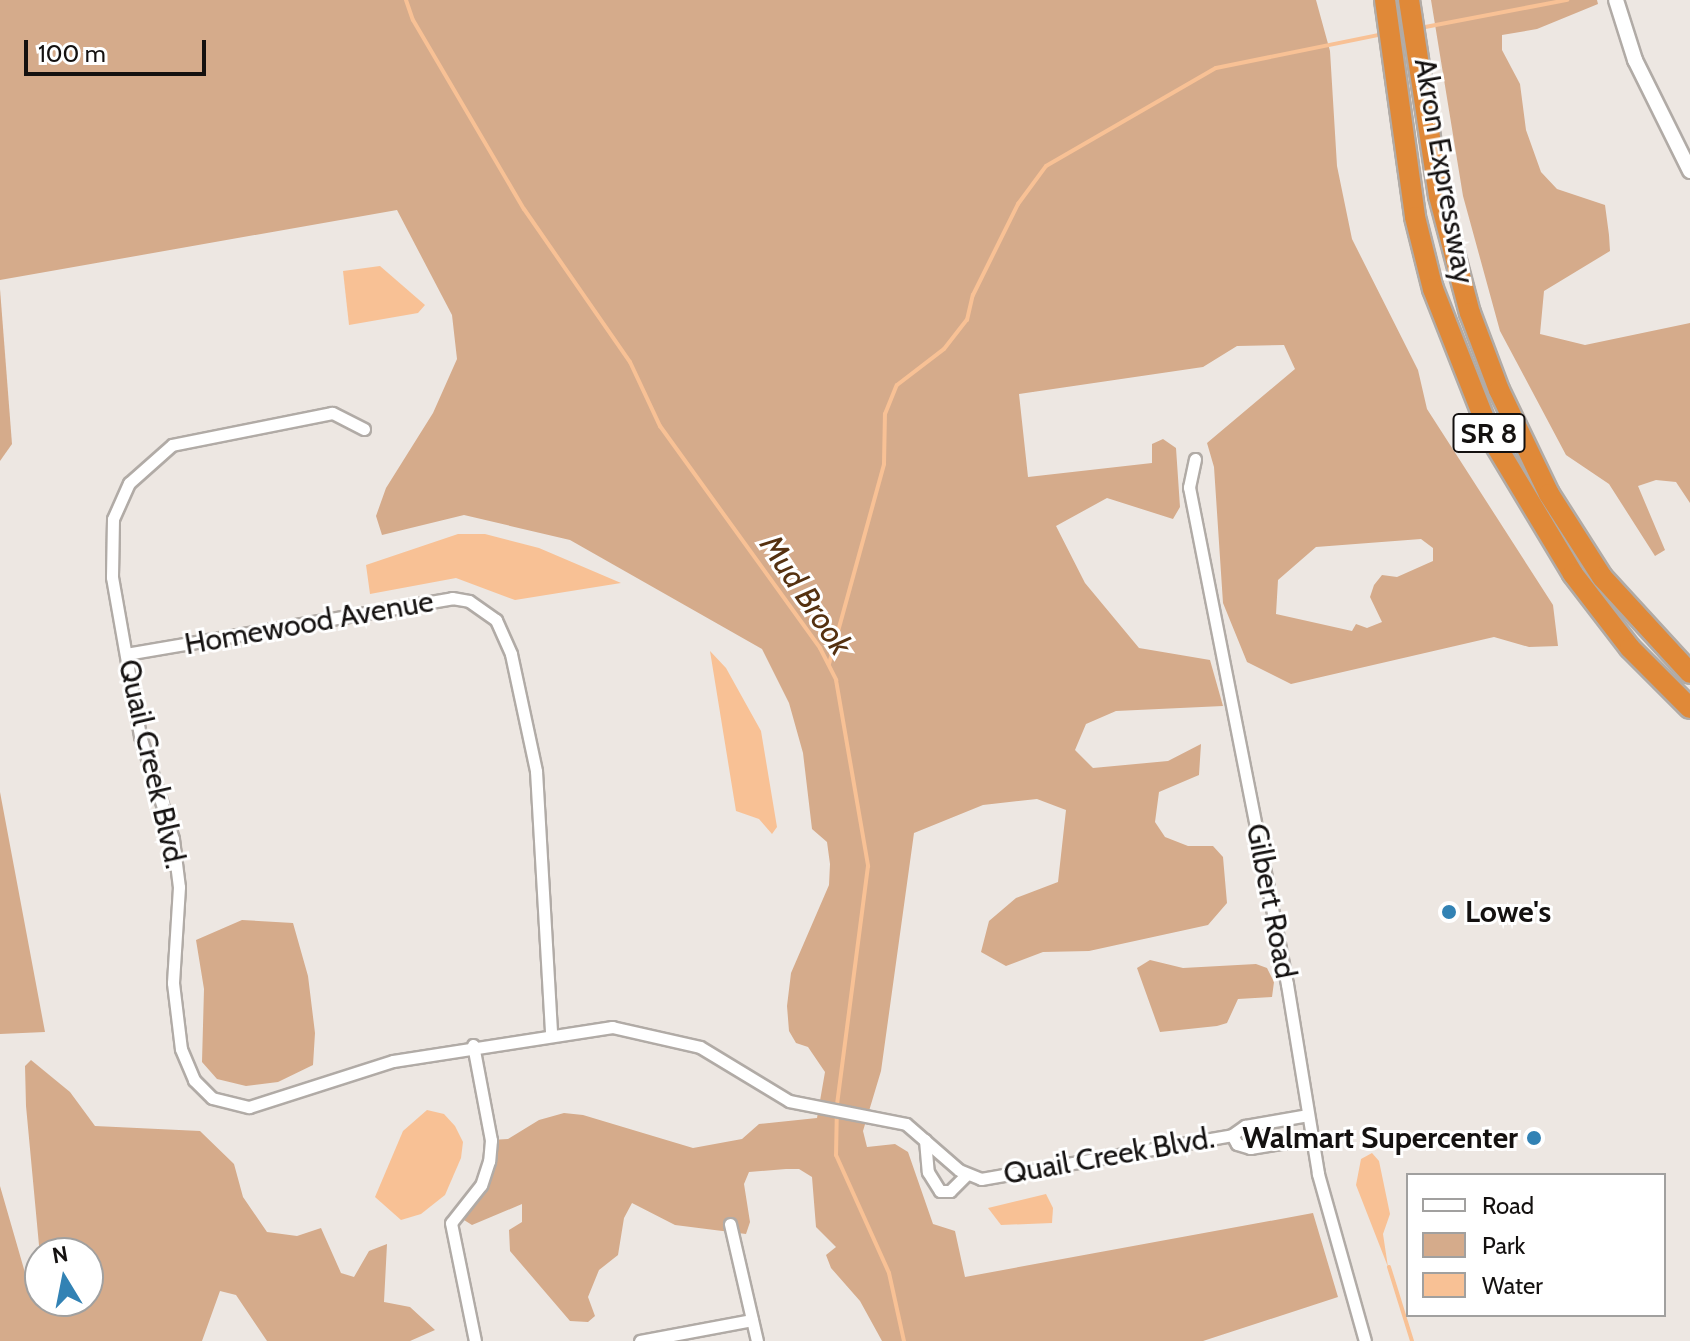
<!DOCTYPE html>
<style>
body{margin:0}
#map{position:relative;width:1690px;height:1341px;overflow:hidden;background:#ede7e2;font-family:Cabin,sans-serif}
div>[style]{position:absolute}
.green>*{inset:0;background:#d5ab8b}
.water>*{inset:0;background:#f8c195}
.stream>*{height:4px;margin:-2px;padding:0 2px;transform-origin:2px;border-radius:2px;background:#f8c195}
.roads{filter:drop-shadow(2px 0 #b1aba6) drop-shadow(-2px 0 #b1aba6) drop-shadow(0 2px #b1aba6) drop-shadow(0 -2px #b1aba6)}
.minor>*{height:11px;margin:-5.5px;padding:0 5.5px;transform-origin:5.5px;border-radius:5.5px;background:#fff}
.tertiary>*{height:14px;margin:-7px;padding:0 7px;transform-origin:7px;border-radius:7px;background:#fff}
.motorway>*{height:20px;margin:-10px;padding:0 10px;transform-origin:10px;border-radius:10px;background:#e08938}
.dots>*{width:22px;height:22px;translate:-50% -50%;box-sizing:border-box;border:4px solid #fff;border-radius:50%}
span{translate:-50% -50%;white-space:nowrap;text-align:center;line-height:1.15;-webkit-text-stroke:6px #fff;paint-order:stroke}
.shield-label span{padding:2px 6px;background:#fff;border:2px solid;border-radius:6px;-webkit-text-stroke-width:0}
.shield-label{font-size:28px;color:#141110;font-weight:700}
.street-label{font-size:30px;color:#141110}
.poi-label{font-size:30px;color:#141110;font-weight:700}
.left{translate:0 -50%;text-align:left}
.right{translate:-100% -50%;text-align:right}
.water-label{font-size:32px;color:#553110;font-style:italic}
.legend{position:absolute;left:1406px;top:1173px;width:260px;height:144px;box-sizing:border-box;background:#fff;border:2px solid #a1a09f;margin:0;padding:10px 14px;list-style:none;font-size:24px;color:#141110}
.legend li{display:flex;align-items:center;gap:16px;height:40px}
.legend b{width:40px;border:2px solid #a1a09f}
.north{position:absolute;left:24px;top:1237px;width:80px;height:80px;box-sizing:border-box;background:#fff;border:2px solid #a1a09f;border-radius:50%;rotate:350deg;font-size:22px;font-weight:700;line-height:32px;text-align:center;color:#141110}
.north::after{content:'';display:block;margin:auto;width:28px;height:36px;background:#3282b4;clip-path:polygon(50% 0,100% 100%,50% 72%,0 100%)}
.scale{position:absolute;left:24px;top:40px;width:182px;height:36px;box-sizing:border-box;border:4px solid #141110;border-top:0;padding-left:10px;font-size:24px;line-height:28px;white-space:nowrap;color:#141110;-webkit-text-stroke:6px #fff;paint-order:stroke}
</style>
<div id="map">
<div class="green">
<div style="clip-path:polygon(evenodd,0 0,1316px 0,1330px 51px,1337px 166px,1352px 239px,1418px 370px,1427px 409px,1553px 605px,1558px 646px,1529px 647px,1494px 637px,1291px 684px,1247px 662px,1223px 603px,1214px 467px,1207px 443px,1295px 369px,1284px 345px,1237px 346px,1203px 367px,1019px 394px,1028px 477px,1152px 463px,1152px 444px,1163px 439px,1176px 448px,1180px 507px,1173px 519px,1107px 498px,1056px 526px,1085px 583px,1139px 648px,1210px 660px,1223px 706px,1116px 711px,1086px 724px,1075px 750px,1093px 768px,1168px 761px,1201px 744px,1199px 775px,1159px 792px,1155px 822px,1165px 837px,1188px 846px,1213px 846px,1223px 857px,1227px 903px,1208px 925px,1089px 951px,1043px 952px,1006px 966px,981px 952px,989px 921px,1016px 898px,1058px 882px,1066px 810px,1037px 799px,983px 805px,914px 833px,881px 1071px,863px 1131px,867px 1147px,895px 1144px,908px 1152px,933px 1224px,955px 1231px,965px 1277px,1313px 1213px,1338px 1297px,1203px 1341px,882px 1341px,860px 1301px,831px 1268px,826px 1255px,836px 1247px,816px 1227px,812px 1177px,799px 1169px,786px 1169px,749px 1172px,744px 1184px,750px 1222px,746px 1234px,675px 1225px,632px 1203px,624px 1218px,618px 1255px,599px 1270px,588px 1297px,595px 1316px,588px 1322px,570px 1321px,510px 1251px,509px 1230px,522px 1222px,522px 1204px,472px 1225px,464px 1220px,460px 1211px,481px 1185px,491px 1140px,508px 1139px,539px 1120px,564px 1113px,583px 1115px,693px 1148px,742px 1139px,759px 1124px,817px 1118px,825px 1072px,808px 1047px,796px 1043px,789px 1031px,787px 1006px,791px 973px,829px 885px,830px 864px,827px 842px,812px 829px,803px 753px,789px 703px,762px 649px,570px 540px,464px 515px,382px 535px,376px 516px,386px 488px,433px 413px,457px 359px,452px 315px,397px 210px,0 280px,0 0,1421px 539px,1433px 548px,1433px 561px,1397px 577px,1382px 575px,1374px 585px,1370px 597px,1382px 622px,1367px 628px,1356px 624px,1352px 631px,1276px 614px,1278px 580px,1316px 547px,1421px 539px)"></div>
<div style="clip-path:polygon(1431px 0,1597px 0,1598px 4px,1537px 29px,1502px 35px,1502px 50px,1520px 84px,1526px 130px,1541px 172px,1557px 189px,1605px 205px,1609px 235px,1610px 251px,1544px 291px,1540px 334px,1585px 345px,1690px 323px,1690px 503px,1676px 482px,1656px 480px,1638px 486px,1665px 550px,1655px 556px,1609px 484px,1566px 455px,1500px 331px,1463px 196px)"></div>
<div style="clip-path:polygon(0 289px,12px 444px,0 461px)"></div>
<div style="clip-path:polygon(0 792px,45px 1032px,0 1034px)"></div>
<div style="clip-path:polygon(242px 920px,293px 923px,308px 976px,315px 1033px,313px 1065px,278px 1082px,246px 1086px,217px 1079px,202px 1062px,204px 989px,196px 940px)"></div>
<div style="clip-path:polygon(1150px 960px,1183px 968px,1256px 964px,1267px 968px,1274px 982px,1272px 997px,1238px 999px,1227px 1023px,1217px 1026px,1160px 1032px,1137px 968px)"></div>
<div style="clip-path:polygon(31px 1060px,70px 1092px,95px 1126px,200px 1131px,234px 1164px,243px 1197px,267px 1232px,297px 1236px,321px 1228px,341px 1273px,354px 1277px,369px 1251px,387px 1244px,384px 1302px,410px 1307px,435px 1330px,410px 1341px,267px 1341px,236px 1295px,220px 1291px,202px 1341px,0 1341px,0 1186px,30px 1290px,40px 1282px,40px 1301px,88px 1301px,88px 1253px,40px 1256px,26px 1106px,25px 1066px)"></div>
</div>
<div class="water">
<div style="clip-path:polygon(380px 266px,425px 305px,418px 313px,349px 325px,343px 271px)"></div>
<div style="clip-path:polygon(458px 534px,485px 534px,539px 548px,621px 583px,515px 600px,456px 578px,370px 594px,366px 565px)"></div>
<div style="clip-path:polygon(710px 651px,726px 668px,761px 731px,777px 827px,772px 834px,759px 819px,736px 811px)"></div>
<div style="clip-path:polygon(427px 1110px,444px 1114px,455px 1126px,463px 1142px,461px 1158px,445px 1195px,421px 1214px,401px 1220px,375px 1197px,403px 1131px)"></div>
<div style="clip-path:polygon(1372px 1153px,1379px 1161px,1390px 1214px,1383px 1234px,1388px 1267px,1356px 1185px,1361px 1159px)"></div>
<div style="clip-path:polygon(1046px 1194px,1053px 1208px,1052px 1223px,1001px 1225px,988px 1208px)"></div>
</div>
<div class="stream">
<div style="left:406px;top:0;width:21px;rotate:71deg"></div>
<div style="left:413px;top:20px;width:219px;rotate:59.6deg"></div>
<div style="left:524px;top:209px;width:186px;rotate:55.3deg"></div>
<div style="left:630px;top:362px;width:71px;rotate:64.9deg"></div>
<div style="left:660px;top:426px;width:274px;rotate:54.2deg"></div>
<div style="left:820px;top:648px;width:36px;rotate:63deg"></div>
<div style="left:836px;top:680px;width:189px;rotate:80.2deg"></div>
<div style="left:868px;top:866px;width:240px;rotate:97.4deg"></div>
<div style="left:837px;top:1104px;width:51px;rotate:91.1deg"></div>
<div style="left:836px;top:1155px;width:129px;rotate:65.8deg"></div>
<div style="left:889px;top:1273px;width:70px;rotate:77.6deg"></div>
<div style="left:1420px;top:28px;width:150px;rotate:-10.8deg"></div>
<div style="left:829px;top:664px;width:207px;rotate:-74.6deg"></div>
<div style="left:884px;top:464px;width:50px;rotate:-88.9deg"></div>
<div style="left:885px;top:414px;width:31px;rotate:-68deg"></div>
<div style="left:897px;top:385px;width:59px;rotate:-37.5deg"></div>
<div style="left:944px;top:349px;width:37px;rotate:-52deg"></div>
<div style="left:967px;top:320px;width:26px;rotate:-77deg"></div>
<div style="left:973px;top:295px;width:102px;rotate:-63.7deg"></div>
<div style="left:1018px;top:204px;width:47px;rotate:-53.6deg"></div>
<div style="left:1046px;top:166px;width:196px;rotate:-30deg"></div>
<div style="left:1216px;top:68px;width:170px;rotate:-11.5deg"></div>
<div style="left:1389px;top:1267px;width:77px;rotate:72.7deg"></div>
</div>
<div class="roads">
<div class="minor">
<div style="left:364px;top:429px;width:36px;rotate:-153deg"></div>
<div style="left:332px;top:413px;width:163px;rotate:168.7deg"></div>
<div style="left:172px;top:445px;width:57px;rotate:138.5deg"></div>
<div style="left:129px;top:483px;width:39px;rotate:114deg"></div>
<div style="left:113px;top:519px;width:58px;rotate:91deg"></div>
<div style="left:112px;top:577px;width:161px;rotate:80deg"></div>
<div style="left:140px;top:736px;width:108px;rotate:72.2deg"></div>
<div style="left:173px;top:839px;width:48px;rotate:82.9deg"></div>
<div style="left:179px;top:887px;width:96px;rotate:93.6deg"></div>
<div style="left:173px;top:983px;width:66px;rotate:83.1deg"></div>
<div style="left:181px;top:1049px;width:34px;rotate:67deg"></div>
<div style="left:194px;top:1080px;width:25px;rotate:45deg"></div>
<div style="left:212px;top:1098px;width:38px;rotate:14deg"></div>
<div style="left:249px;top:1107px;width:151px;rotate:-17.7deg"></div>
<div style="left:393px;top:1061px;width:222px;rotate:-8.8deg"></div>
<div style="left:612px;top:1027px;width:90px;rotate:12.8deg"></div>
<div style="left:700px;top:1047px;width:104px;rotate:31.2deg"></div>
<div style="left:789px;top:1101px;width:119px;rotate:11.1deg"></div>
<div style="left:906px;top:1124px;width:70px;rotate:41deg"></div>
<div style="left:959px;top:1170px;width:24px;rotate:22deg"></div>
<div style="left:981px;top:1179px;width:255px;rotate:-9.9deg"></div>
<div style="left:1232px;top:1135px;width:16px;rotate:-35deg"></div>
<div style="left:1245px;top:1126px;width:64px;rotate:-9.9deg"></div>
<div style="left:1195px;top:459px;width:29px;rotate:102deg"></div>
<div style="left:1189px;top:487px;width:507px;rotate:78.85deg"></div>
<div style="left:1287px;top:984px;width:193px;rotate:80.7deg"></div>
<div style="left:1318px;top:1174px;width:173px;rotate:74.3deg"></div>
<div style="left:126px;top:654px;width:331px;rotate:-9.7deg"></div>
<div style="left:452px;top:598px;width:17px;rotate:10deg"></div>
<div style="left:469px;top:601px;width:33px;rotate:35deg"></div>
<div style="left:496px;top:620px;width:37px;rotate:66deg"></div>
<div style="left:511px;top:654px;width:120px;rotate:77.9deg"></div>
<div style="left:536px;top:771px;width:264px;rotate:86.7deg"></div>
<div style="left:473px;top:1045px;width:97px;rotate:79.3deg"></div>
<div style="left:491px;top:1140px;width:21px;rotate:95deg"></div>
<div style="left:489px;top:1161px;width:25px;rotate:108deg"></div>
<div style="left:481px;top:1185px;width:48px;rotate:128.3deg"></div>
<div style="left:451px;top:1223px;width:120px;rotate:78.5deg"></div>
<div style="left:1232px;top:1135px;width:10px;rotate:61deg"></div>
<div style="left:1237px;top:1144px;width:14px;rotate:17deg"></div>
<div style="left:1250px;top:1148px;width:63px;rotate:-9.2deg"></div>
<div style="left:925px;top:1140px;width:32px;rotate:85deg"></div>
<div style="left:928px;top:1172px;width:22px;rotate:58deg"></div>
<div style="left:940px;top:1191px;width:10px"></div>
<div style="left:950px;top:1191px;width:24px;rotate:-45deg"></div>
<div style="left:730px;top:1224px;width:120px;rotate:77deg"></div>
<div style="left:640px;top:1341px;width:114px;rotate:-10.6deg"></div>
</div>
<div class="tertiary">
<div style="left:1616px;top:0;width:63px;rotate:72.4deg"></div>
<div style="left:1635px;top:60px;width:124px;rotate:63.6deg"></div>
</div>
<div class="motorway">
<div style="left:1385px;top:0;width:219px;rotate:82.1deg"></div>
<div style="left:1415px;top:217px;width:74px;rotate:76deg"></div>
<div style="left:1433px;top:289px;width:161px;rotate:68.5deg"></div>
<div style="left:1492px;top:439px;width:157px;rotate:59deg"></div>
<div style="left:1573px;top:574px;width:93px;rotate:52.4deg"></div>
<div style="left:1630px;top:648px;width:85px;rotate:45deg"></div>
<div style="left:1409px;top:0;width:198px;rotate:81.3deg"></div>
<div style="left:1439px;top:196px;width:121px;rotate:75.2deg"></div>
<div style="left:1470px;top:313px;width:82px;rotate:69.4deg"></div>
<div style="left:1499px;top:390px;width:115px;rotate:64.3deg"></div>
<div style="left:1549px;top:494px;width:98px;rotate:57.4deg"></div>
<div style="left:1602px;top:577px;width:130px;rotate:47.5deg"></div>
</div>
</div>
<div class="dots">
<div style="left:1449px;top:912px;background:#3282b4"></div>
<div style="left:1534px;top:1138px;background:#3282b4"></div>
</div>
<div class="shield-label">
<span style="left:1489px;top:433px">SR 8</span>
</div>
<div class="street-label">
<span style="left:1444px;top:171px;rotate:80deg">Akron Expressway</span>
<span style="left:309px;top:623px;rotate:-10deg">Homewood Avenue</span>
<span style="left:152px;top:764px;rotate:77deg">Quail Creek Blvd.</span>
<span style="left:1271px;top:901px;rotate:79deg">Gilbert Road</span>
<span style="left:1109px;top:1156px;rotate:-10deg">Quail Creek Blvd.</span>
</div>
<div class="poi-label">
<span class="left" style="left:1465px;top:912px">Lowe's</span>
<span class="right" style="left:1518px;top:1138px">Walmart Supercenter</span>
</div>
<div class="water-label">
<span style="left:806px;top:595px;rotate:56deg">Mud Brook</span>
</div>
<ul class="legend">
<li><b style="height:10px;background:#fff"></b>Road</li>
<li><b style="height:22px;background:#d5ab8b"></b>Park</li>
<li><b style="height:22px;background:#f8c195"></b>Water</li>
</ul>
<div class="north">N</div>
<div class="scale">100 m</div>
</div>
